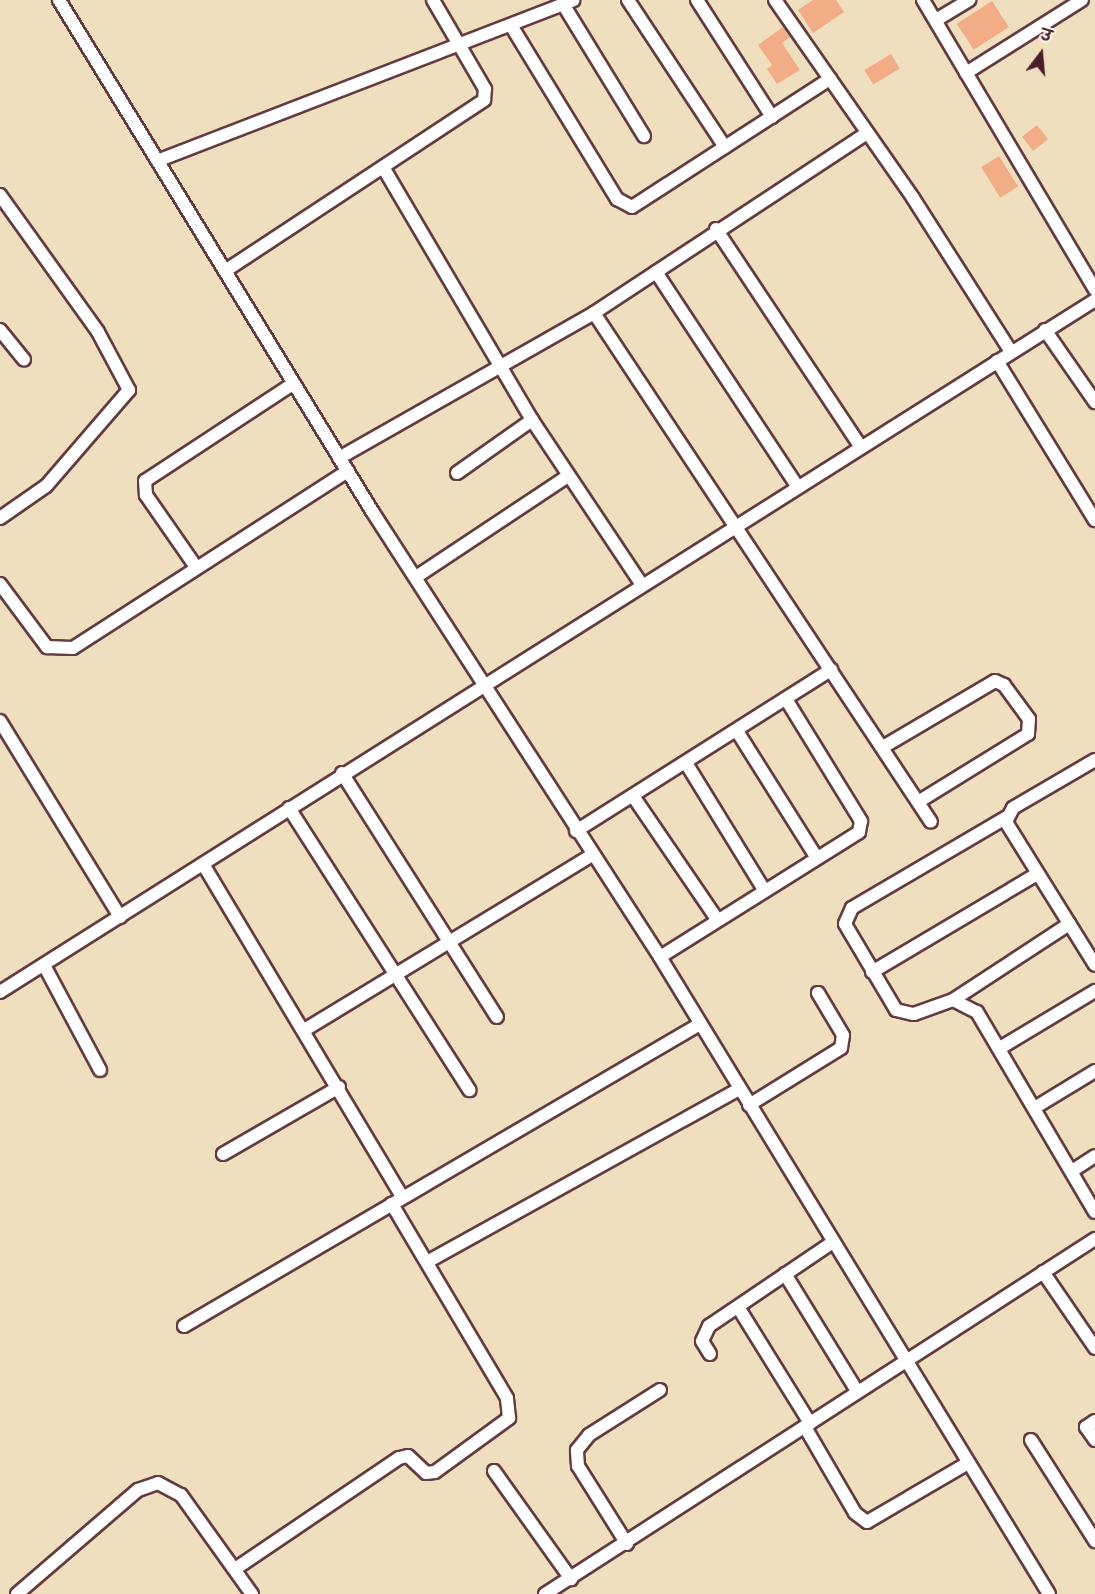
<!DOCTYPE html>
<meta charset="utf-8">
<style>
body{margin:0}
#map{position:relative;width:1095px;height:1594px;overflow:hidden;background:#efdfbf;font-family:Mynerve,"Playpen Sans Deva",sans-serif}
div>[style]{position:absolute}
.building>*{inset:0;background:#f2ad87;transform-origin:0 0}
.roads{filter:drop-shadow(2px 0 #633c41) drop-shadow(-2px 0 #633c41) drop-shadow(0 2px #633c41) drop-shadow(0 -2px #633c41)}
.street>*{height:12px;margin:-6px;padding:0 6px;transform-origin:6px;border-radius:6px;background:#fff}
span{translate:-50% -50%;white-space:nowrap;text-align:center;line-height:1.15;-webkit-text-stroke:5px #fbf7ec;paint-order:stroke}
.north{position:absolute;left:1011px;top:24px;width:60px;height:60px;-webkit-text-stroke:4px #fbf7ec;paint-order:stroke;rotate:16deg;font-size:16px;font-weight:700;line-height:24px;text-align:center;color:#4a1f2b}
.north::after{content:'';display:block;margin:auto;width:21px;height:27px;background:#4a1f2b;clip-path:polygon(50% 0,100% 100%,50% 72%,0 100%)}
</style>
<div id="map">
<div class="building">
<div style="clip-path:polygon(813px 0,836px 0,844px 12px,813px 33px,798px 10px)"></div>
<div style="left:992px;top:1px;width:31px;height:42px;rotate:57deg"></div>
<div style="clip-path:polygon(783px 27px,790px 37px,782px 43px,800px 70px,777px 84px,767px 69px,772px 65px,758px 45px)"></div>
<div style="left:891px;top:54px;width:17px;height:31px;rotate:59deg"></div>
<div style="left:1037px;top:125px;width:18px;height:19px;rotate:52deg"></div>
<div style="left:999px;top:156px;width:36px;height:21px;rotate:58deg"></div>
</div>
<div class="roads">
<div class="street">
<div style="left:59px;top:0;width:599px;rotate:58.51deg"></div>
<div style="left:372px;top:511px;width:531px;rotate:57.15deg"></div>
<div style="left:660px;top:957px;width:746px;rotate:58.59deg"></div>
<div style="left:628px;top:0;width:176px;rotate:56.6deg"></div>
<div style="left:697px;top:0;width:139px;rotate:57.3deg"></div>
<div style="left:775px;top:0;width:241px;rotate:55.1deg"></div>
<div style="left:913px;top:198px;width:183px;rotate:57.5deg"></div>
<div style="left:923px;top:0;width:337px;rotate:59.3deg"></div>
<div style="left:563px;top:4px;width:155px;rotate:58.5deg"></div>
<div style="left:936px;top:20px;width:39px;rotate:-31deg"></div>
<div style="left:512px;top:27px;width:202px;rotate:58.6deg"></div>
<div style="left:617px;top:199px;width:17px;rotate:28deg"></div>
<div style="left:632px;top:207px;width:236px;rotate:-32.9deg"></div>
<div style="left:966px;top:73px;width:137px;rotate:-32.2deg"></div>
<div style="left:162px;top:159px;width:441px;rotate:-21.1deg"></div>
<div style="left:383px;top:167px;width:294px;rotate:59.5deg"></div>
<div style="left:532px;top:420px;width:198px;rotate:56.3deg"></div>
<div style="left:0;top:195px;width:168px;rotate:54.4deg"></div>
<div style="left:98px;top:332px;width:66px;rotate:61.9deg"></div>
<div style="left:129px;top:390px;width:127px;rotate:130.8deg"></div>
<div style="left:46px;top:486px;width:56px;rotate:145.2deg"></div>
<div style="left:716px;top:229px;width:260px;rotate:56.4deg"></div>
<div style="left:228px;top:269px;width:307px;rotate:-33.4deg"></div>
<div style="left:484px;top:100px;width:11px;rotate:-85deg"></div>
<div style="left:485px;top:89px;width:103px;rotate:-120.3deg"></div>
<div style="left:656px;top:272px;width:256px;rotate:56.6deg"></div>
<div style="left:594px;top:313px;width:610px;rotate:56.49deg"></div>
<div style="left:0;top:330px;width:38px;rotate:51deg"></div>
<div style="left:1045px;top:330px;width:88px;rotate:55.2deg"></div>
<div style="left:997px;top:361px;width:187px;rotate:58.4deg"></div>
<div style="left:339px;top:458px;width:293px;rotate:-29.6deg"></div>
<div style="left:594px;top:313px;width:327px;rotate:-33.4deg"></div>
<div style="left:457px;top:473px;width:92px;rotate:-35.2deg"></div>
<div style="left:196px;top:567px;width:88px;rotate:-124.8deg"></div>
<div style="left:146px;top:495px;width:14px;rotate:-94deg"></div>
<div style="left:145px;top:481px;width:178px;rotate:-33.3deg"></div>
<div style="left:416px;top:577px;width:182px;rotate:-33.6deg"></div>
<div style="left:0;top:584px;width:79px;rotate:53.3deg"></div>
<div style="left:47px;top:647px;width:26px;rotate:2deg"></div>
<div style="left:73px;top:648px;width:327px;rotate:-32.8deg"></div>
<div style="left:0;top:721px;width:230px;rotate:58.5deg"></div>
<div style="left:737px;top:731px;width:150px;rotate:57.8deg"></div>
<div style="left:883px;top:747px;width:130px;rotate:-30.5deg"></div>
<div style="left:995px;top:681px;width:10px;rotate:24deg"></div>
<div style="left:1004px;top:685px;width:42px;rotate:53.7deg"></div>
<div style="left:1029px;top:719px;width:15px;rotate:94deg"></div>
<div style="left:1028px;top:734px;width:129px;rotate:148.3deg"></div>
<div style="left:1095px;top:760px;width:95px;rotate:149.7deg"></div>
<div style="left:1013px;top:808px;width:16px;rotate:117deg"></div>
<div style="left:1006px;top:822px;width:168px;rotate:58.1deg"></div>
<div style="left:686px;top:763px;width:147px;rotate:58.4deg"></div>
<div style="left:342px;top:773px;width:289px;rotate:57.6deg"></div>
<div style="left:633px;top:796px;width:149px;rotate:55.7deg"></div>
<div style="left:289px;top:808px;width:335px;rotate:57.4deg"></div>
<div style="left:1007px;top:817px;width:180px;rotate:149.6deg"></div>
<div style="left:852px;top:908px;width:17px;rotate:114deg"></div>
<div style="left:845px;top:924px;width:100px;rotate:59.3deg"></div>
<div style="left:896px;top:1010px;width:18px;rotate:13deg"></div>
<div style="left:914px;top:1014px;width:41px;rotate:-19.7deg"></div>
<div style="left:953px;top:1000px;width:27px;rotate:27deg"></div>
<div style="left:977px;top:1012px;width:232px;rotate:59.5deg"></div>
<div style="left:576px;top:831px;width:302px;rotate:-32.3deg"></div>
<div style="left:203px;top:864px;width:387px;rotate:59.1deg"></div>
<div style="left:660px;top:957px;width:235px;rotate:-32.1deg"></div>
<div style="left:859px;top:832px;width:11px;rotate:-80deg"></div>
<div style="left:861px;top:821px;width:143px;rotate:-121.6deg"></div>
<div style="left:44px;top:965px;width:119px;rotate:61.9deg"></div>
<div style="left:872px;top:972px;width:192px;rotate:-30.7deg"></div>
<div style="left:0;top:992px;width:1295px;rotate:-32.29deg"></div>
<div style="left:953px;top:1000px;width:139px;rotate:-33.2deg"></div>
<div style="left:306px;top:1029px;width:335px;rotate:-31.3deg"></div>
<div style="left:1000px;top:1048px;width:111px;rotate:-31deg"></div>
<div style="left:749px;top:1105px;width:108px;rotate:-31.8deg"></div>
<div style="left:841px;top:1048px;width:13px;rotate:-81deg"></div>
<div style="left:843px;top:1035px;width:49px;rotate:-120.8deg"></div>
<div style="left:1036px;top:1107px;width:69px;rotate:-31.4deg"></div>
<div style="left:223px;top:1154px;width:134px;rotate:-30deg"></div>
<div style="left:1072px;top:1171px;width:27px;rotate:-33deg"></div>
<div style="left:427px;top:1262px;width:357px;rotate:-29deg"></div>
<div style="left:1043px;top:1272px;width:92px;rotate:55.6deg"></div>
<div style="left:785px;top:1274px;width:137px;rotate:58.4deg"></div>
<div style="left:738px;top:1307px;width:137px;rotate:58.2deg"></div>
<div style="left:184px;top:1326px;width:598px;rotate:-30.34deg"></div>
<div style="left:710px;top:1354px;width:15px;rotate:-122deg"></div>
<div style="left:702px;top:1341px;width:17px;rotate:-65deg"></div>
<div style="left:709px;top:1326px;width:150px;rotate:-34.1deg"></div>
<div style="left:1095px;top:1421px;width:11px;rotate:146deg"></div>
<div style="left:1086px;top:1427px;width:16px;rotate:55deg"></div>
<div style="left:805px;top:1427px;width:99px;rotate:59.8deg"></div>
<div style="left:855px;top:1513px;width:15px;rotate:37deg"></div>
<div style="left:867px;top:1522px;width:117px;rotate:-30.3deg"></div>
<div style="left:1031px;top:1440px;width:120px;rotate:57.6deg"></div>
<div style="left:494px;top:1471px;width:133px;rotate:54.5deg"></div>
<div style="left:627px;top:1544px;width:92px;rotate:-122.1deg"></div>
<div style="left:578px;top:1466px;width:16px;rotate:-94deg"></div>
<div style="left:577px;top:1450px;width:19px;rotate:-51deg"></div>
<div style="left:589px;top:1435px;width:84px;rotate:-32.4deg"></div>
<div style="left:235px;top:1569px;width:198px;rotate:-34.1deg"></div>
<div style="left:399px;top:1458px;width:9px;rotate:-13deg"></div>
<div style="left:408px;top:1456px;width:25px;rotate:43deg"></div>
<div style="left:426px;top:1473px;width:9px;rotate:-6deg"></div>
<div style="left:435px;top:1472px;width:92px;rotate:-36.1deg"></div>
<div style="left:509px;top:1418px;width:20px;rotate:-96deg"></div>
<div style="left:507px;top:1398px;width:226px;rotate:-120.7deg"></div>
<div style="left:17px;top:1594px;width:160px;rotate:-40.7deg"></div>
<div style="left:138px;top:1490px;width:21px;rotate:-19deg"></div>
<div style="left:158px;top:1483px;width:26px;rotate:28deg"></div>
<div style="left:181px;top:1495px;width:122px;rotate:54.4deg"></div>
<div style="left:545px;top:1594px;width:655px;rotate:-32.84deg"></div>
</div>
</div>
<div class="north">उ</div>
</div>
